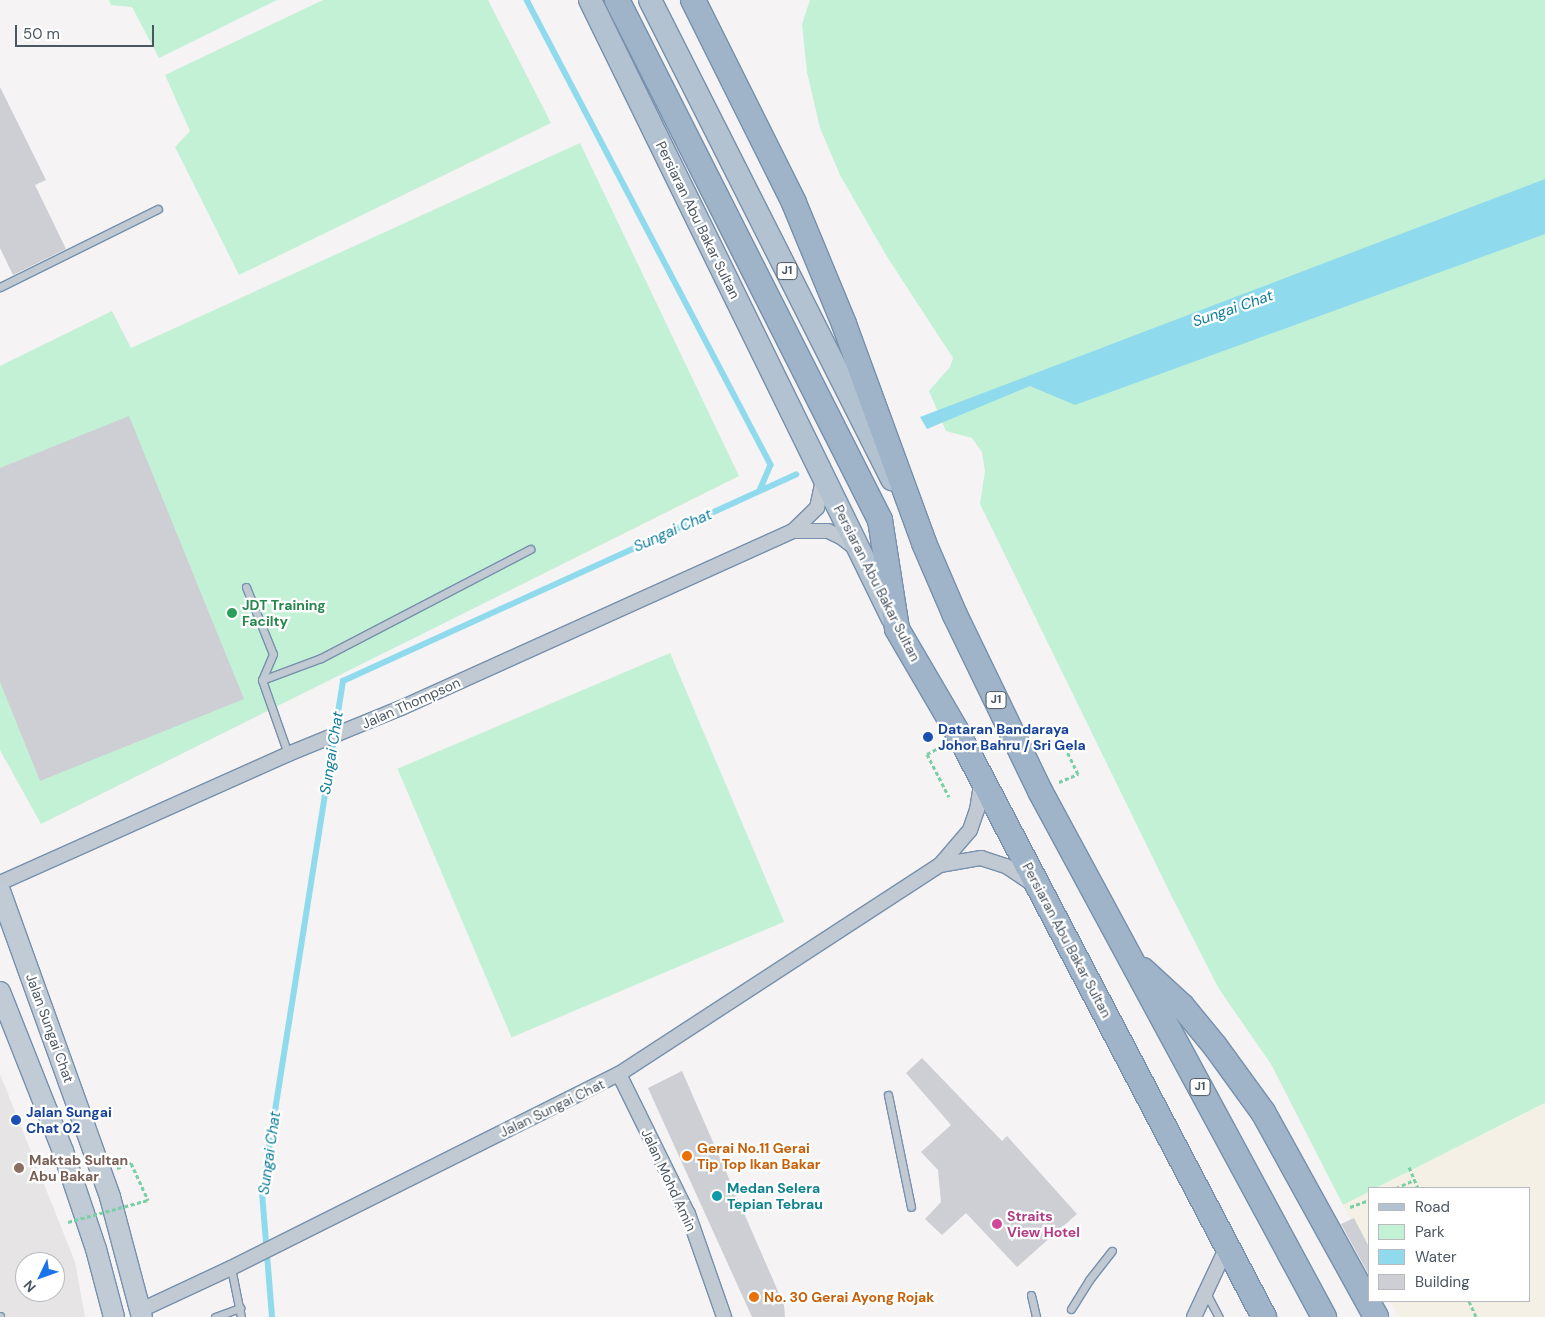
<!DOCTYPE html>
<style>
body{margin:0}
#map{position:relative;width:1545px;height:1317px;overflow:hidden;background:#f5f3f3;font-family:"DM Sans",sans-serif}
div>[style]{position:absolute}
.education>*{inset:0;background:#e6e4e5}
.green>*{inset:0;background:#c3f1d5;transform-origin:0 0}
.sand>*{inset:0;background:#f5f0e5}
.water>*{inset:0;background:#90daee}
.stream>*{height:5.5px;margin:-2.75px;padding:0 2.75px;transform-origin:2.75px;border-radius:2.75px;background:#90daee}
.building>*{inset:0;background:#cdcfd5}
.path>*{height:3px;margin-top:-1.5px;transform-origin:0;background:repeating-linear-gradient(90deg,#7ad0a6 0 4px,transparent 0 6.5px)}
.roads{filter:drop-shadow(1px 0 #7690ad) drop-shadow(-1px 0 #7690ad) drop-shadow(0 1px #7690ad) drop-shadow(0 -1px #7690ad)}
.service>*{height:7px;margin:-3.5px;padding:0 3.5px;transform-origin:3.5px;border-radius:3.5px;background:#c1cad2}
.minor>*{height:14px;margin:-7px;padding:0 7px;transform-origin:7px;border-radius:7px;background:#c1cad2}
.secondary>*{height:20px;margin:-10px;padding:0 10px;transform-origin:10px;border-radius:10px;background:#c1cbd6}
.primary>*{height:22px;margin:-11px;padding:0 11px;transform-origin:11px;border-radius:11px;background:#b3c2d1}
.trunk>*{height:24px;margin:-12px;padding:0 12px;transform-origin:12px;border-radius:12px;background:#9fb4c9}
.path-bridge>*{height:3px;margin-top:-1.5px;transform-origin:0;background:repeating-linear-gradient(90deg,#7ad0a6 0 4px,transparent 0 6.5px)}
.dots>*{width:14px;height:14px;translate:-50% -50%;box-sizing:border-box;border:2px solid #fff;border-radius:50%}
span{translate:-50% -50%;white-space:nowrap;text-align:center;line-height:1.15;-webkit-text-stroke:4.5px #fff;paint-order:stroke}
.shield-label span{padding:1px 4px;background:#fff;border:1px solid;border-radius:4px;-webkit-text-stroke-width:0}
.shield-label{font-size:12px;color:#4a5661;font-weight:700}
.street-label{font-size:14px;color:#4a5661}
.leisure-label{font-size:14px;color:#27864d;font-weight:700}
.left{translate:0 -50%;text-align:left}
.transit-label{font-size:14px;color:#164399;font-weight:700}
.food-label{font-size:14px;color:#c56008;font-weight:700}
.education-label{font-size:14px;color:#785e54;font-weight:700}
.culture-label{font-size:14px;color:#0d838f;font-weight:700}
.hotel-label{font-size:14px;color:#b23c85;font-weight:700}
.water-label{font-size:15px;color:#0c7c9b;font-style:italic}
.legend{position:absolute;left:1368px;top:1187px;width:162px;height:115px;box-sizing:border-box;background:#fff;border:1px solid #b7bbc0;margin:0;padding:6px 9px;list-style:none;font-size:15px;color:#4a5661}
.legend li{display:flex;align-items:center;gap:10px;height:25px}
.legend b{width:25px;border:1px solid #b7bbc0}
.north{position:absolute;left:15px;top:1252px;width:50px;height:50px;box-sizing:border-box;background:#fff;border:1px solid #b7bbc0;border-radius:50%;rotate:228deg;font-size:14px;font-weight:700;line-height:20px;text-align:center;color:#4a5661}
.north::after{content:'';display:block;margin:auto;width:18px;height:22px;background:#1a73e8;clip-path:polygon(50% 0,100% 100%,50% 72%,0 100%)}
.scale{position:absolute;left:15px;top:25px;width:139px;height:22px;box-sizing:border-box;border:2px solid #4a5661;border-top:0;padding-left:6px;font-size:15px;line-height:18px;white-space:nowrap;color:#4a5661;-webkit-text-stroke:4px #fff;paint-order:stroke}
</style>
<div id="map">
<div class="education">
<div style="clip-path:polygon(evenodd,0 1074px,75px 1262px,85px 1317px,0 1317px,0 1074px,25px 1262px,55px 1262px,55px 1292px,25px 1292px,25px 1262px)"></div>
</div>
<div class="green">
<div style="clip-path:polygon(109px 0,277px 0,159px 58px,132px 7px,111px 5px)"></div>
<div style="clip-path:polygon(323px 0,488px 0,551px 123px,239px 275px,175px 147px,190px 131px,165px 75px)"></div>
<div style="clip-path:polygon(810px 0,1545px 0,1545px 1103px,1376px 1188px,1369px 1188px,1369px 1192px,1343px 1205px,1271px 1064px,1219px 989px,1172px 897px,980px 504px,985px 471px,982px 452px,972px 438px,946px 431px,929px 391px,950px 367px,953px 358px,886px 255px,840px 175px,820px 128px,807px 72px,802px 24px)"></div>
<div style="clip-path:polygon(580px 143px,739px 476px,41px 824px,0 750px,0 366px,112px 311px,131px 348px)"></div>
<div style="left:670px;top:653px;width:292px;height:296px;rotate:67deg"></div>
</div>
<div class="sand">
<div style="clip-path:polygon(1545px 1103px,1545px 1317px,1398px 1317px,1390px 1301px,1529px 1301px,1529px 1188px,1376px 1188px)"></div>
<div style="clip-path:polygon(1369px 1192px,1369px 1257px,1343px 1205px)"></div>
</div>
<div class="water">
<div style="clip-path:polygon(1545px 179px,1545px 234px,1075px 405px,1030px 386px,927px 429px,920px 417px)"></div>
</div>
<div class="stream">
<div style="left:527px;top:0;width:525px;rotate:62.31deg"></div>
<div style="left:771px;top:465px;width:26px;rotate:113deg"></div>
<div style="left:272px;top:1317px;width:124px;rotate:-94.6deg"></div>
<div style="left:262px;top:1193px;width:518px;rotate:-81.01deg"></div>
<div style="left:343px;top:681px;width:498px;rotate:-24.5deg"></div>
</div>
<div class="building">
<div style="clip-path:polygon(0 87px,46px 180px,35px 185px,66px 249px,13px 275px,0 248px)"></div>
<div style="clip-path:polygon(129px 416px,244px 699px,40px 781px,0 682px,0 468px)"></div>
<div style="clip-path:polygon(922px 1058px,1002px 1141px,1007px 1136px,1077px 1214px,1017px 1267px,966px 1213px,942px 1235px,925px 1219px,941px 1202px,938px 1170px,921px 1152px,951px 1125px,906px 1073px)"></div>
<div style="clip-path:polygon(682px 1071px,784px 1305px,785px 1317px,752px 1317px,648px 1088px)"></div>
<div style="clip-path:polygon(1354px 1218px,1369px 1247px,1369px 1275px,1341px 1224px)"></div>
</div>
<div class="path">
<div style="left:942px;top:746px;width:17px;rotate:152deg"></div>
<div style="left:927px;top:754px;width:48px;rotate:62.9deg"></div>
<div style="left:1059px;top:782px;width:21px;rotate:-23deg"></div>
<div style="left:1078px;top:774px;width:39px;rotate:-116deg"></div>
<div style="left:1409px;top:1167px;width:23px;rotate:67deg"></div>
<div style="left:117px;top:1168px;width:15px;rotate:-20deg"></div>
<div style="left:131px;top:1163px;width:41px;rotate:65.3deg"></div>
<div style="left:1396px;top:1188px;width:20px;rotate:-24deg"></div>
<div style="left:1350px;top:1207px;width:20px;rotate:-20deg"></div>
<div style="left:1469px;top:1301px;width:17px;rotate:66deg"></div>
</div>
<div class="roads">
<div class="service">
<div style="left:0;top:287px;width:176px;rotate:-26.3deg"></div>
<div style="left:246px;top:587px;width:72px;rotate:68.1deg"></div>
<div style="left:273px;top:654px;width:28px;rotate:113deg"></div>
<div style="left:262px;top:680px;width:78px;rotate:70.6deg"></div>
<div style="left:262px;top:680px;width:63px;rotate:-20.4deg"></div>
<div style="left:321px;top:658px;width:236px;rotate:-27.5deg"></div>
<div style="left:888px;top:1095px;width:114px;rotate:78.4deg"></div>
<div style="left:231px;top:1268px;width:50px;rotate:78.5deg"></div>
<div style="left:1206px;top:1293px;width:27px;rotate:62deg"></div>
<div style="left:1031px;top:1295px;width:23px;rotate:77deg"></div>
<div style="left:1071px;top:1309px;width:34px;rotate:-58deg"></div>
<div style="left:1089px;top:1280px;width:37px;rotate:-52deg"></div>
<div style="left:0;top:1316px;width:1px;rotate:90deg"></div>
<div style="left:215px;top:1317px;width:27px;rotate:-20deg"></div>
</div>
<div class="minor">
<div style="left:793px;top:531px;width:35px"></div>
<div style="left:828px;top:531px;width:14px;rotate:25deg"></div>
<div style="left:841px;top:537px;width:16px;rotate:38deg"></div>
<div style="left:940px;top:865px;width:42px;rotate:-9.7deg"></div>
<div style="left:981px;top:858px;width:26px;rotate:18deg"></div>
<div style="left:1006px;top:866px;width:34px;rotate:34deg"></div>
<div style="left:0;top:883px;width:316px;rotate:-24.1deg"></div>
<div style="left:288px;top:754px;width:122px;rotate:-22.2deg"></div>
<div style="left:401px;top:708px;width:430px;rotate:-24.3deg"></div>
<div style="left:793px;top:531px;width:33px;rotate:-44deg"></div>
<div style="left:817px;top:508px;width:29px;rotate:-78deg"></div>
<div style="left:619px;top:1074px;width:156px;rotate:63.8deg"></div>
<div style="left:688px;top:1214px;width:109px;rotate:70.7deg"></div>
<div style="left:141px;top:1310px;width:99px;rotate:-25deg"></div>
<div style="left:231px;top:1268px;width:434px;rotate:-26.6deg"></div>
<div style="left:619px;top:1074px;width:383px;rotate:-33.1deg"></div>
<div style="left:940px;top:865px;width:46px;rotate:-49.4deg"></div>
<div style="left:970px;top:830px;width:21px;rotate:-71deg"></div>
<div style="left:977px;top:810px;width:31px;rotate:-81deg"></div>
<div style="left:1194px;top:1317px;width:77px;rotate:-64.8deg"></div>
</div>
<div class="secondary">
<div style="left:0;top:891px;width:325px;rotate:70.2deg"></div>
<div style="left:110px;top:1197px;width:124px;rotate:75.1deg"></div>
<div style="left:0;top:992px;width:171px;rotate:68.4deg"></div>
<div style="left:63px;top:1151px;width:103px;rotate:71.4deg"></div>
<div style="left:96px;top:1249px;width:70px;rotate:75.2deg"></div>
</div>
<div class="primary">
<div style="left:590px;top:0;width:687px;rotate:63.92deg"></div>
<div style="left:650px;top:0;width:537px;rotate:63.2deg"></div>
</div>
<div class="trunk">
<div style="left:617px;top:0;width:583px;rotate:63.17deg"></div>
<div style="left:880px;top:520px;width:110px;rotate:81.1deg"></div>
<div style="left:897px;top:629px;width:125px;rotate:59.7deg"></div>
<div style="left:960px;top:737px;width:655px;rotate:62.34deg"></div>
<div style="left:693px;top:0;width:227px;rotate:63.5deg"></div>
<div style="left:794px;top:203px;width:131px;rotate:67.5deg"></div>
<div style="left:844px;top:324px;width:233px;rotate:69.9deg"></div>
<div style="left:924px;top:543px;width:78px;rotate:66.7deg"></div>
<div style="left:955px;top:615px;width:195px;rotate:64.2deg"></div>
<div style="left:1040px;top:791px;width:598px;rotate:61.63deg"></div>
<div style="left:1143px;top:970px;width:53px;rotate:42.7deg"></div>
<div style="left:1182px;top:1006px;width:52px;rotate:50.5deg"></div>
<div style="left:1215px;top:1046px;width:82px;rotate:54deg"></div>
<div style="left:1263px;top:1112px;width:234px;rotate:61.1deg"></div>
</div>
</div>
<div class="path-bridge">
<div style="left:68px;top:1222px;width:83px;rotate:-15.4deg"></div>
</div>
<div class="dots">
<div style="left:232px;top:613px;background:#2e9e5b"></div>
<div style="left:928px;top:737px;background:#1a4fb4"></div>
<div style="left:16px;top:1120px;background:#1a4fb4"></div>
<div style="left:687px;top:1156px;background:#e8710a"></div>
<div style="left:19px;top:1168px;background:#8d6e63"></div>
<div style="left:717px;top:1196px;background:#0f9aa8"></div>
<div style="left:997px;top:1224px;background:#d1479c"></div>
<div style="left:754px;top:1297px;background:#e8710a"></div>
</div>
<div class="shield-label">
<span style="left:787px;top:271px">J1</span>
<span style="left:996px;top:700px">J1</span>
<span style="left:1200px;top:1087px">J1</span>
</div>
<div class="street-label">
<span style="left:698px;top:220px;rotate:64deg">Persiaran Abu Bakar Sultan</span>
<span style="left:877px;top:583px;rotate:63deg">Persiaran Abu Bakar Sultan</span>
<span style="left:411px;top:703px;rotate:-24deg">Jalan Thompson</span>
<span style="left:1067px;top:940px;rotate:62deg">Persiaran Abu Bakar Sultan</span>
<span style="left:50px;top:1028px;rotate:70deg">Jalan Sungai Chat</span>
<span style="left:552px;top:1108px;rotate:-26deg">Jalan Sungai Chat</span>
<span style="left:669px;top:1180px;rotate:65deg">Jalan Mohd Amin</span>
</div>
<div class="leisure-label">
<span class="left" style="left:242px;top:613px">JDT Training<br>Facilty</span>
</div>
<div class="transit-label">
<span class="left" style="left:938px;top:737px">Dataran Bandaraya<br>Johor Bahru / Sri Gela</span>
<span class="left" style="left:26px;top:1120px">Jalan Sungai<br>Chat 02</span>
</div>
<div class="food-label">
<span class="left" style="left:697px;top:1156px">Gerai No.11 Gerai<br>Tip Top Ikan Bakar</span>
<span class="left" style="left:764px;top:1297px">No. 30 Gerai Ayong Rojak</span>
</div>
<div class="education-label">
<span class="left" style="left:29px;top:1168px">Maktab Sultan<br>Abu Bakar</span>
</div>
<div class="culture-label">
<span class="left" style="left:727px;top:1196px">Medan Selera<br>Tepian Tebrau</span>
</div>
<div class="hotel-label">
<span class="left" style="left:1007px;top:1224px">Straits<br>View Hotel</span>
</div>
<div class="water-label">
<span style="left:1233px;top:309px;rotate:-19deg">Sungai Chat</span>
<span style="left:673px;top:531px;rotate:-24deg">Sungai Chat</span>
<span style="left:332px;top:753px;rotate:-81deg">Sungai Chat</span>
<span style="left:270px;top:1153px;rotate:-82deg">Sungai Chat</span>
</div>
<ul class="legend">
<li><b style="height:6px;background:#b3c2d1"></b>Road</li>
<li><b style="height:14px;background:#c3f1d5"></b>Park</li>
<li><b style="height:14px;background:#90daee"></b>Water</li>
<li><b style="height:14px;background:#cdcfd5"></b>Building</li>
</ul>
<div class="north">N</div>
<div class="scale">50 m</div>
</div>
